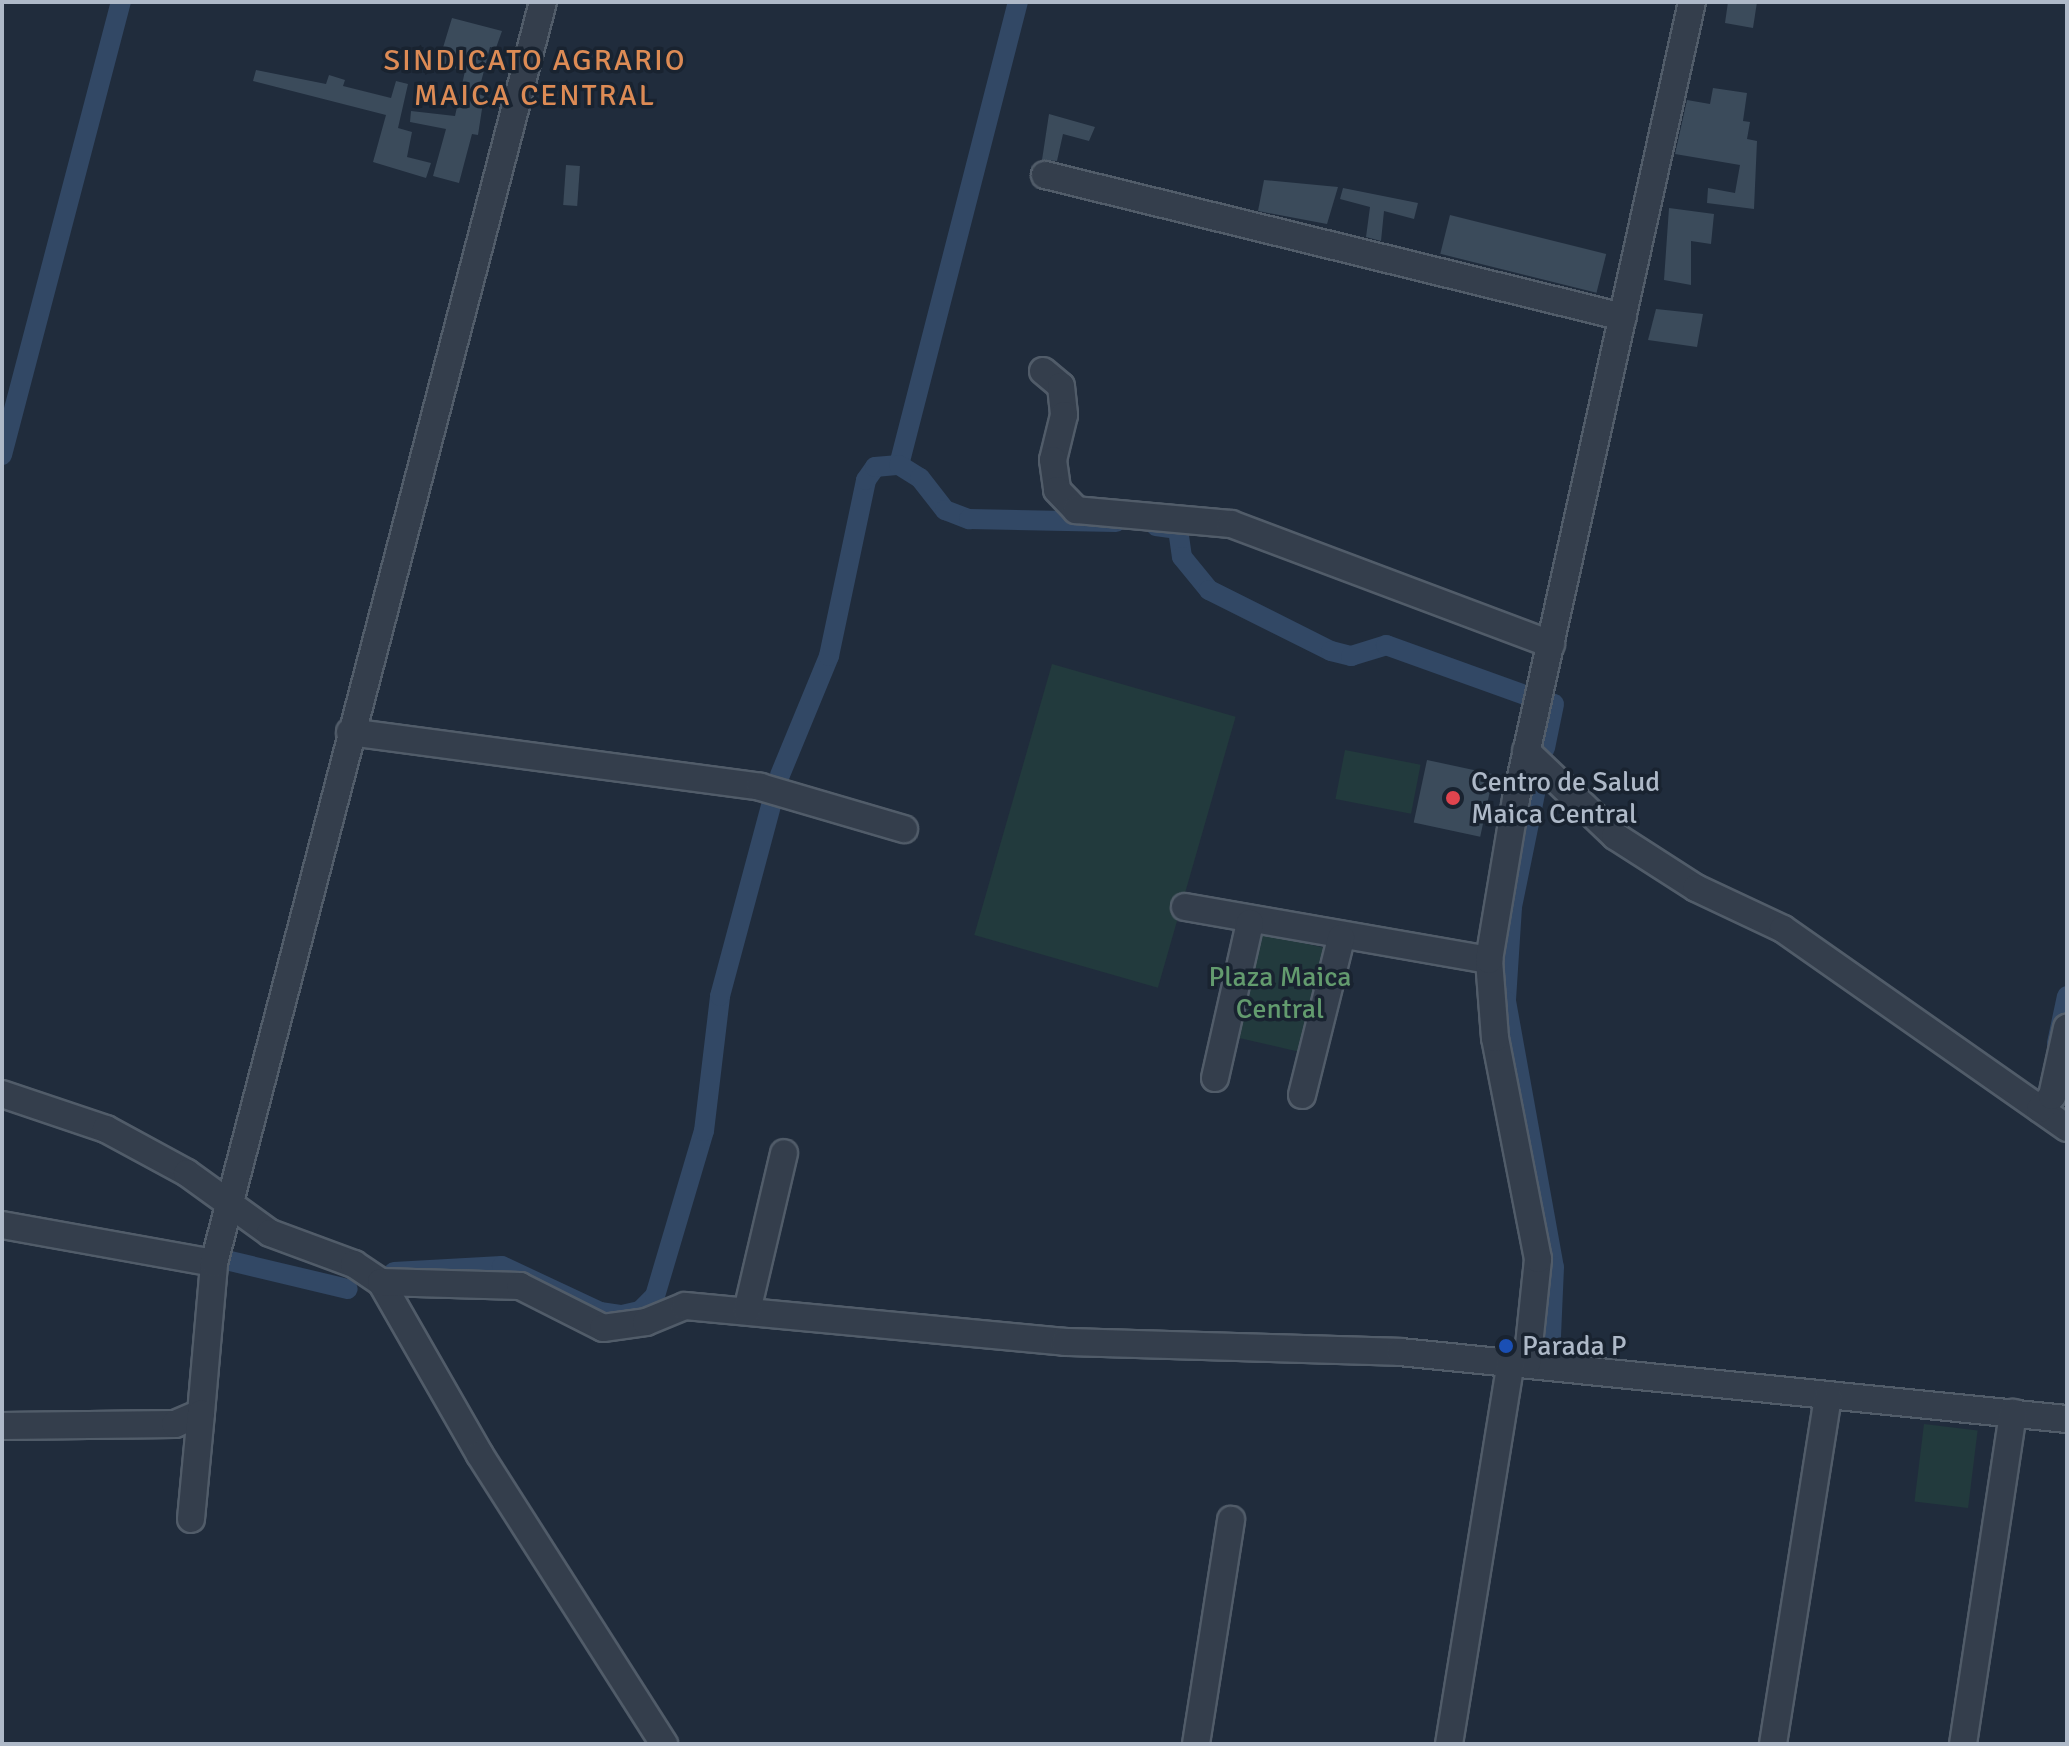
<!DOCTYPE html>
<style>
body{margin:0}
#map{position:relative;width:2069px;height:1746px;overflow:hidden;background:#202c3c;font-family:Signika,sans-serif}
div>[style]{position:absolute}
.green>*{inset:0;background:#223a3d;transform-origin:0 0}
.canal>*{height:20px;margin:-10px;padding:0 10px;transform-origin:10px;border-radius:10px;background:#324865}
.building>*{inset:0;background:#3b4b5b;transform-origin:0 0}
.roads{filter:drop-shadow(2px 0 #515c69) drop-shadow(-2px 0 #515c69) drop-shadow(0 2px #515c69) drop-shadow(0 -2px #515c69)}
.minor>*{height:26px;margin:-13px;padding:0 13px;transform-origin:13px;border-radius:13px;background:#343e4c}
.dots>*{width:22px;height:22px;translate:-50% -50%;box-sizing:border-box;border:4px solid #192330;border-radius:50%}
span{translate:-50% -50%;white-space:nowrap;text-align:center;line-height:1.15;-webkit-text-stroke:7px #192330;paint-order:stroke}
.poi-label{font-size:28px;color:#aeb9c8}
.left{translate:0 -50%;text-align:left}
.park-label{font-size:28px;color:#639b6e}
.neighbourhood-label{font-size:30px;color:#dd8b55;letter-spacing:2px}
.frame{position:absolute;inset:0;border:4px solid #aeb9c8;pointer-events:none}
</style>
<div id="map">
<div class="green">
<div style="left:1052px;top:664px;width:191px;height:282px;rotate:16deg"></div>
<div style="left:1345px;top:750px;width:77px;height:50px;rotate:11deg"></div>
<div style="left:1260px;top:933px;width:69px;height:107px;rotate:13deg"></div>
<div style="left:1924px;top:1424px;width:54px;height:78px;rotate:7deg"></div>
</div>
<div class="canal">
<div style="left:2px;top:455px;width:468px;rotate:-75.3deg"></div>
<div style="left:899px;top:465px;width:478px;rotate:-75.6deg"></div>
<div style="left:1156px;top:526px;width:22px;rotate:8deg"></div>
<div style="left:1178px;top:529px;width:28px;rotate:82deg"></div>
<div style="left:1182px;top:557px;width:43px;rotate:50.7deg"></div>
<div style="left:1209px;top:590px;width:136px;rotate:26.6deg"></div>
<div style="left:1331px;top:651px;width:21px;rotate:14deg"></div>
<div style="left:1351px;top:656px;width:37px;rotate:-17deg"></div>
<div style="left:1386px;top:645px;width:148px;rotate:19.8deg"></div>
<div style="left:1545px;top:748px;width:45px;rotate:-78.4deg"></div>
<div style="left:780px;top:775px;width:129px;rotate:-67.6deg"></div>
<div style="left:829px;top:656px;width:180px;rotate:-78.1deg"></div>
<div style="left:866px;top:480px;width:16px;rotate:-55deg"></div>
<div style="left:875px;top:467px;width:24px;rotate:-5deg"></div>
<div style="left:899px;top:465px;width:25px;rotate:32deg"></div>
<div style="left:920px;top:478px;width:41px;rotate:52deg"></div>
<div style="left:945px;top:510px;width:26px;rotate:21deg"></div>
<div style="left:969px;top:519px;width:147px;rotate:1.2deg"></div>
<div style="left:1538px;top:779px;width:131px;rotate:101.5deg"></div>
<div style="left:1512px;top:907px;width:94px;rotate:93.7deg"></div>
<div style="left:1506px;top:1001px;width:270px;rotate:79.8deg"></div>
<div style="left:1554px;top:1267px;width:90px;rotate:92.5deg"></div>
<div style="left:1550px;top:1357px;width:23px;rotate:5deg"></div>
<div style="left:2057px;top:1043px;width:48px;rotate:-78deg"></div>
<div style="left:226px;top:1260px;width:125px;rotate:13.4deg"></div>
<div style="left:394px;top:1272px;width:108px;rotate:-3.2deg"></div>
<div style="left:502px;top:1266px;width:108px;rotate:25.1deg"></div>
<div style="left:600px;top:1312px;width:22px;rotate:8deg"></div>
<div style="left:622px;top:1315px;width:18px;rotate:-13deg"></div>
<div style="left:640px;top:1311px;width:21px;rotate:-45deg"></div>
<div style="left:655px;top:1296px;width:172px;rotate:-73.5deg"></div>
<div style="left:704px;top:1131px;width:136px;rotate:-83.2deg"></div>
<div style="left:720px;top:996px;width:205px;rotate:-75deg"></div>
</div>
<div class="building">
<div style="clip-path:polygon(1728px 2px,1757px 2px,1753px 28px,1725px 23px)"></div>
<div style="clip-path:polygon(452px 18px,502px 31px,496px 48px,490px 47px,478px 94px,484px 96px,478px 135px,472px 134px,459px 183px,433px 176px,446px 129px,410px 122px,411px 111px,455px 116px,465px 71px,438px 64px)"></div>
<div style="clip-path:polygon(256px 70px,326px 84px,329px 75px,345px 80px,343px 86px,391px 98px,396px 81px,408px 84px,398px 128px,412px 132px,407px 157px,431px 163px,426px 178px,373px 162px,386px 115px,253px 81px)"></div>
<div style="clip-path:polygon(1713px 88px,1747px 93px,1743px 121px,1750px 122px,1747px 139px,1757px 141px,1754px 209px,1707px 203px,1708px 188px,1735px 193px,1740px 165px,1675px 154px,1687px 100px,1710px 104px)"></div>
<div style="clip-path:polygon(1049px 114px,1095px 127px,1089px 141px,1063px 134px,1057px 161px,1042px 160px)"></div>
<div style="left:566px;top:165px;width:14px;height:40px;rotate:4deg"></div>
<div style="clip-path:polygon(1264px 180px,1338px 187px,1327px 224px,1258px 211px)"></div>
<div style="clip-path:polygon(1343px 188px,1418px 203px,1414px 219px,1384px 211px,1381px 241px,1366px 237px,1370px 207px,1340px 199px)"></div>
<div style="clip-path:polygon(1669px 208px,1714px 214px,1711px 244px,1691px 241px,1691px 285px,1664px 280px)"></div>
<div style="left:1450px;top:215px;width:161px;height:40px;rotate:14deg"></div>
<div style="clip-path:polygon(1656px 309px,1703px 314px,1697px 347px,1648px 340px)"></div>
<div style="left:1427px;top:760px;width:68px;height:64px;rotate:12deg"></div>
</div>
<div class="roads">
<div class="minor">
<div style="left:1045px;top:175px;width:595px;rotate:13.8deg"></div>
<div style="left:1043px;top:371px;width:23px;rotate:40deg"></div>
<div style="left:1061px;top:386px;width:29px;rotate:84deg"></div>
<div style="left:1064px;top:415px;width:46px;rotate:103.7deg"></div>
<div style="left:1053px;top:460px;width:30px;rotate:82deg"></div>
<div style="left:1057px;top:490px;width:28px;rotate:46deg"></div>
<div style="left:1076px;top:510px;width:156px;rotate:5.2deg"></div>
<div style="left:1231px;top:524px;width:342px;rotate:20.6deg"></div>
<div style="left:350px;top:732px;width:414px;rotate:7.6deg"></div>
<div style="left:760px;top:787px;width:150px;rotate:16.3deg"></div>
<div style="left:1526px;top:751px;width:123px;rotate:43.7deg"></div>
<div style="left:1615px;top:836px;width:96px;rotate:32.7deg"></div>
<div style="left:1696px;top:888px;width:96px;rotate:25.2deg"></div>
<div style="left:1783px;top:929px;width:347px;rotate:35deg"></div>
<div style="left:1185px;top:907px;width:309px;rotate:9.9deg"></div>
<div style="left:1215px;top:1078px;width:159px;rotate:-77.3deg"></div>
<div style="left:2px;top:1094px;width:110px;rotate:18.6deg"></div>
<div style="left:106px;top:1129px;width:92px;rotate:28.5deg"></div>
<div style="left:187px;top:1173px;width:102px;rotate:35.9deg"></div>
<div style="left:270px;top:1233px;width:90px;rotate:20.3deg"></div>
<div style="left:354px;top:1264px;width:32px;rotate:34deg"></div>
<div style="left:381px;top:1282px;width:199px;rotate:60.2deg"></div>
<div style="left:480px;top:1455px;width:343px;rotate:57.5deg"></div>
<div style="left:1302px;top:1095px;width:162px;rotate:-76deg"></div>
<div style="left:2040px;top:1109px;width:18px;rotate:-47deg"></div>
<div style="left:2052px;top:1096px;width:70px;rotate:-77.6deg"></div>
<div style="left:2px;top:1225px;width:215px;rotate:10.2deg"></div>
<div style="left:381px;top:1282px;width:139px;rotate:1.6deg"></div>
<div style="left:520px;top:1286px;width:93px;rotate:26.8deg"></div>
<div style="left:603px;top:1328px;width:43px;rotate:-7.9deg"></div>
<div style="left:646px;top:1322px;width:42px;rotate:-22.3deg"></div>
<div style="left:685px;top:1306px;width:382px;rotate:5.4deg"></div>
<div style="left:1065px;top:1342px;width:335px;rotate:1.7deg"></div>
<div style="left:1400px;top:1352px;width:670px;rotate:5.74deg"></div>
<div style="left:747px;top:1311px;width:162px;rotate:-76.8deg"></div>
<div style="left:1527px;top:1364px;width:106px;rotate:-84deg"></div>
<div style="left:1538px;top:1259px;width:225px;rotate:-101deg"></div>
<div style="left:1495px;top:1038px;width:78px;rotate:-94.4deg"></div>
<div style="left:1489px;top:960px;width:163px;rotate:-80.5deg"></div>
<div style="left:1516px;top:799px;width:816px;rotate:-77.55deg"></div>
<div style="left:2px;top:1426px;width:173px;rotate:-0.7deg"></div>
<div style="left:175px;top:1424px;width:28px;rotate:-23deg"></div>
<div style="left:201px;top:1413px;width:151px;rotate:-85deg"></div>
<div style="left:214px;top:1263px;width:1303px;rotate:-75.38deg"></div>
<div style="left:191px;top:1519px;width:106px;rotate:-84.6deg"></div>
<div style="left:1196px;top:1744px;width:227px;rotate:-81.1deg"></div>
<div style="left:1449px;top:1744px;width:386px;rotate:-80.8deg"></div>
<div style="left:1773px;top:1744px;width:352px;rotate:-81deg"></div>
<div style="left:1963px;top:1744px;width:335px;rotate:-81.4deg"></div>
</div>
</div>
<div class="dots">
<div style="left:1453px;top:798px;background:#e0444e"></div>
<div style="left:1506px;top:1346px;background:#1a4fb4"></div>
</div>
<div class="poi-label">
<span class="left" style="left:1471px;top:798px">Centro de Salud<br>Maica Central</span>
<span class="left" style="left:1522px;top:1346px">Parada P</span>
</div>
<div class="park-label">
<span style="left:1280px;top:993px">Plaza Maica<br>Central</span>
</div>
<div class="neighbourhood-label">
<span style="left:535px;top:78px">SINDICATO AGRARIO<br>MAICA CENTRAL</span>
</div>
<div class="frame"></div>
</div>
